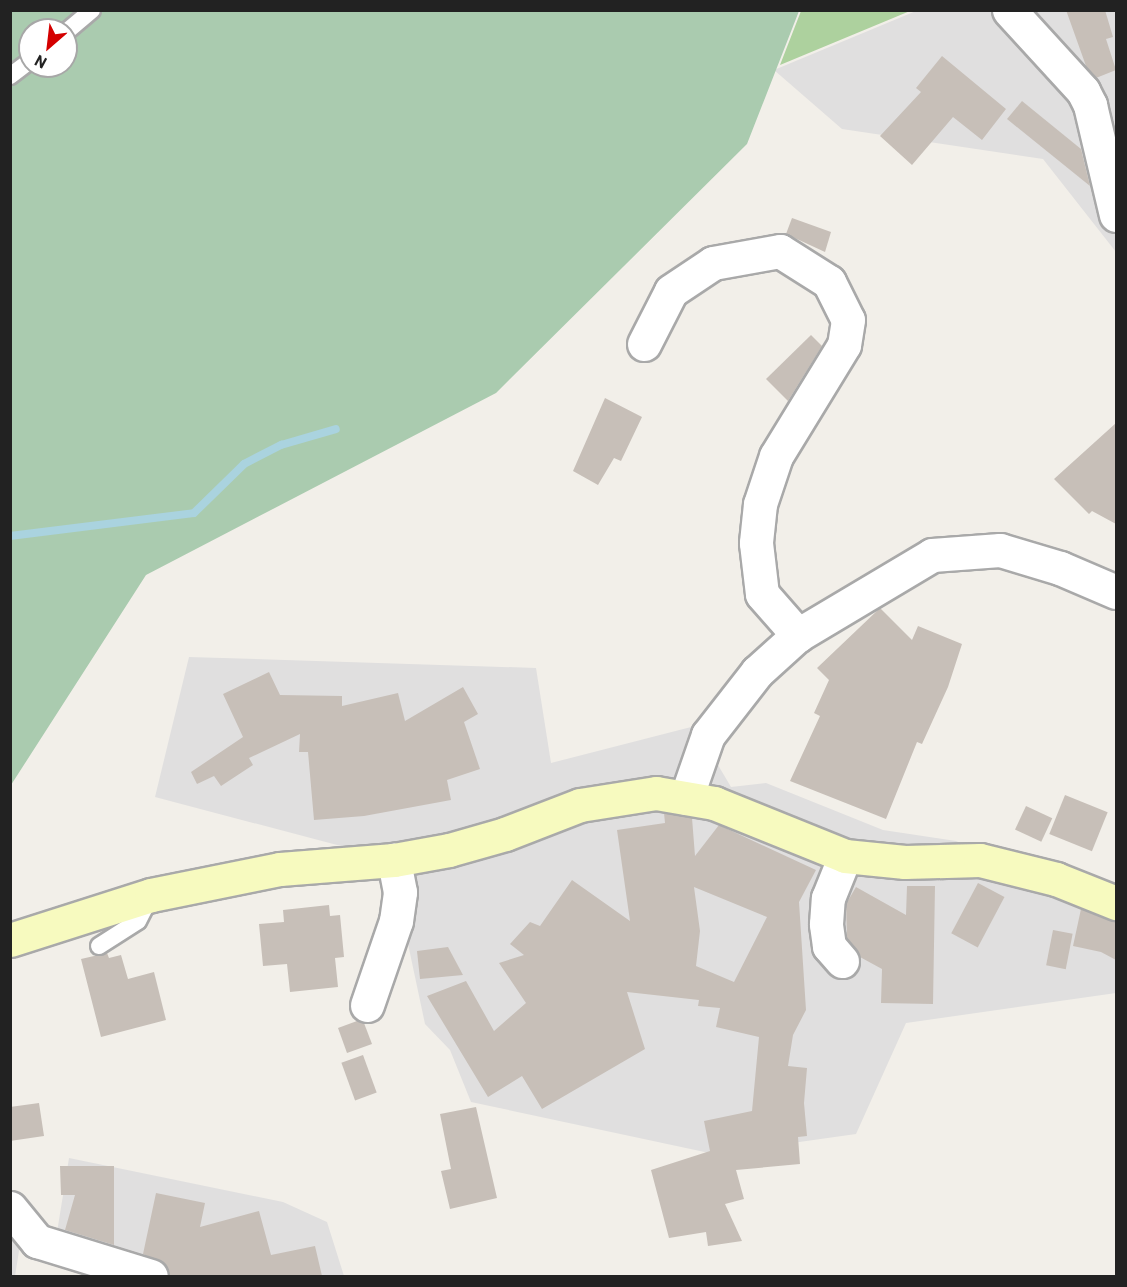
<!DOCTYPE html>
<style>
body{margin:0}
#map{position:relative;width:1127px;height:1287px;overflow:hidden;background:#f2efe9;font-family:Barlow,sans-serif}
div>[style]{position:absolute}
.residential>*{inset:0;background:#e0dfdf}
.forest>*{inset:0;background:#add19e}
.cemetery>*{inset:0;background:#aacbaf}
.stream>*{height:8px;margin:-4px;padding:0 4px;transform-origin:4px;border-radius:4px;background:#aad3df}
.building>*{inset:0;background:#c7bfb8;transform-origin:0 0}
.roads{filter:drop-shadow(2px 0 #a9a9a9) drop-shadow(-2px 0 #a9a9a9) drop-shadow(0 2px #a9a9a9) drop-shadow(0 -2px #a9a9a9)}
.service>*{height:16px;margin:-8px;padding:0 8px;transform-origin:8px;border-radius:8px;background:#fff}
.minor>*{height:33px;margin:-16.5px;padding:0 16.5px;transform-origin:16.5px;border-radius:16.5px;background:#fff}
.secondary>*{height:33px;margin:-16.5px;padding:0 16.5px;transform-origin:16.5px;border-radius:16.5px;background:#f7fabf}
span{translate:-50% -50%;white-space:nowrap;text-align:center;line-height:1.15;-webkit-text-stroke:5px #fff;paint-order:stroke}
.frame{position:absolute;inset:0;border:12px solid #222;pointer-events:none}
.north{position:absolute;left:18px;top:18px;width:60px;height:60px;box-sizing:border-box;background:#fff;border:2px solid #a7a7a7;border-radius:50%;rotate:208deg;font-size:16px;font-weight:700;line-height:24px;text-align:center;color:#222}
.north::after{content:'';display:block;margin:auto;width:21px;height:27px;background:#d40000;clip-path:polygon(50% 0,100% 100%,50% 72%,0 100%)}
</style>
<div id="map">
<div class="residential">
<div style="clip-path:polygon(916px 11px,1116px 11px,1116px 252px,1043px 159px,842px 129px,774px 70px)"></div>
<div style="clip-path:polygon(189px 657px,536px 668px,551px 763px,695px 726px,731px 787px,766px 783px,883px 830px,956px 841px,1116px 914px,1116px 993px,906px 1023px,856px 1134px,714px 1154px,471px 1102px,450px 1050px,425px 1024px,390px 859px,155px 797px)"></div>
<div style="clip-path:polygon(69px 1158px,283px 1202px,327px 1222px,344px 1276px,91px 1276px,92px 1269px,53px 1257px)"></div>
<div style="clip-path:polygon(10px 1224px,23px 1226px,15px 1276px,11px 1276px)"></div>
</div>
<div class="forest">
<div style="clip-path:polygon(801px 11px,801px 10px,910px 11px,780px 65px)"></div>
</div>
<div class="cemetery">
<div style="clip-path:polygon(evenodd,11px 11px,799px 11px,747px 144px,496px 393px,146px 575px,11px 785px,11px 11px,30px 30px,66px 30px,66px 66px,30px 66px,30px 30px)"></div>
</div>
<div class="stream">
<div style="left:10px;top:536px;width:185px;rotate:-7.1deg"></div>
<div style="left:194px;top:513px;width:70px;rotate:-44.4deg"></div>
<div style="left:244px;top:464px;width:42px;rotate:-27.2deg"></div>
<div style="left:281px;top:445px;width:57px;rotate:-16.2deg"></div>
</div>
<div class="building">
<div style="clip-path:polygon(1066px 10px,1105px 10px,1113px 37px,1106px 39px,1116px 70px,1096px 78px,1086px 66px)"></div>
<div style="clip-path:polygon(942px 56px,1006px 109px,982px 140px,953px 117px,912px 165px,880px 136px,921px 92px,916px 88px)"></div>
<div style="clip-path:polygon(1022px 101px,1081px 149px,1090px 186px,1007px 119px)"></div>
<div style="clip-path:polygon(792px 218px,831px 232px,825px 252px,786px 234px)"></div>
<div style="clip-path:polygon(811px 335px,822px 346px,788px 401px,766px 379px)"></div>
<div style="clip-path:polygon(605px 398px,642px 417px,621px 461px,614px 458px,598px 485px,573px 471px)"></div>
<div style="clip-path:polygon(1116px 423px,1116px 524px,1092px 511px,1089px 514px,1054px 479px)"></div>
<div style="clip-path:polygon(880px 608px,912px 640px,918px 626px,962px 644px,948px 687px,922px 744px,917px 742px,886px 819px,790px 781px,820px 716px,814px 713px,829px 680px,817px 668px)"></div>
<div style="clip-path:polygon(269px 672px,280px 695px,342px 696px,342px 706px,398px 693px,405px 721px,463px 687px,478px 714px,464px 722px,480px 769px,447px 780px,451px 800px,364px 816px,314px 820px,308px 752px,299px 752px,300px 734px,249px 758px,253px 765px,221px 786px,214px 776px,197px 784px,191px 772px,243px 737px,223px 694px)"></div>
<div style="left:1065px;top:795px;width:46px;height:42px;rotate:22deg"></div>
<div style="left:1026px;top:806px;width:29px;height:26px;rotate:25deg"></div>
<div style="clip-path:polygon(evenodd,664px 813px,692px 818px,695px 856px,719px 825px,816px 870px,799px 902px,806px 1010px,793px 1035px,788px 1066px,807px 1068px,804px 1103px,807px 1136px,798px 1137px,800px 1164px,736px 1170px,744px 1199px,725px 1204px,742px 1241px,708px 1246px,706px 1232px,669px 1238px,651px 1170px,710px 1151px,704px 1121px,752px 1111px,759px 1037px,716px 1027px,720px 1008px,698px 1006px,699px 1000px,627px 992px,645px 1049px,542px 1109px,522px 1076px,488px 1097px,427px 996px,466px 981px,494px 1031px,526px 1003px,499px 963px,524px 955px,510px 944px,530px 922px,540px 926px,572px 880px,630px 921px,617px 830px,665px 823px,664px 813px,694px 887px,767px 917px,734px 982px,696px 966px,700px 931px,694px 887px)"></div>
<div style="left:978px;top:883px;width:30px;height:57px;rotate:28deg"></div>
<div style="clip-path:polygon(907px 886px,935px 886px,933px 1004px,881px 1003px,882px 969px,860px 957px,847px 938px,846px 904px,856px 887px,906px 915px)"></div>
<div style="clip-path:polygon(329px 905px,330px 916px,340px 915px,344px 957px,335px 958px,338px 987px,290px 992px,287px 964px,263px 966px,259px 924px,284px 922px,283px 910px)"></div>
<div style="clip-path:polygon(1081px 909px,1116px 921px,1116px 960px,1101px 952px,1073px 946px)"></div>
<div style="left:1053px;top:930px;width:20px;height:36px;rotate:11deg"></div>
<div style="clip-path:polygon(448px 947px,463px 975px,420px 979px,417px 951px)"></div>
<div style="clip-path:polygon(107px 953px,109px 958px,121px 955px,128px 979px,154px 972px,166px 1020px,101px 1037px,81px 959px)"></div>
<div style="clip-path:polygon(357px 1021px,364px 1023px,372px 1044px,347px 1053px,338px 1028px)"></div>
<div style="left:363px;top:1055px;width:40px;height:23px;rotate:70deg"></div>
<div style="clip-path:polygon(39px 1103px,44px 1136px,10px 1141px,10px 1107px)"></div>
<div style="clip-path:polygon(476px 1107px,497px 1198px,450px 1209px,441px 1171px,451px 1169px,440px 1114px)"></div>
<div style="clip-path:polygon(60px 1166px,114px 1166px,114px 1245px,65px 1230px,75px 1195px,61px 1195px)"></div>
<div style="clip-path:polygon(156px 1193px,205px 1203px,200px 1227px,259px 1211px,271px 1255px,315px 1246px,322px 1276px,169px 1276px,164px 1263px,143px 1254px)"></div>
</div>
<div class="roads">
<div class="service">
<div style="left:66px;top:32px;width:34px;rotate:-40deg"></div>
<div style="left:10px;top:76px;width:25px;rotate:-37deg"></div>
<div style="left:99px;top:946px;width:46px;rotate:-32.7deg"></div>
<div style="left:138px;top:921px;width:28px;rotate:-63deg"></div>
</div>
<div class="minor">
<div style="left:1009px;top:10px;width:110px;rotate:47.6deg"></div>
<div style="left:1083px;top:91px;width:16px;rotate:63deg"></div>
<div style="left:1090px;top:105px;width:113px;rotate:76.7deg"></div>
<div style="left:644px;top:344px;width:59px;rotate:-63deg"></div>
<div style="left:671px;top:291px;width:50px;rotate:-33.7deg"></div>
<div style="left:713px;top:263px;width:68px;rotate:-10.2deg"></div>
<div style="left:780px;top:251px;width:58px;rotate:32.3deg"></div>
<div style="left:829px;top:282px;width:42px;rotate:63.4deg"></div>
<div style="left:848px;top:320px;width:25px;rotate:99deg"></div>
<div style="left:844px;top:345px;width:130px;rotate:121.5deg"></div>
<div style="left:776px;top:456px;width:51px;rotate:108.4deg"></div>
<div style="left:760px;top:504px;width:39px;rotate:96deg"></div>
<div style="left:756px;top:543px;width:51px;rotate:83.3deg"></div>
<div style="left:762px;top:594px;width:55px;rotate:48.7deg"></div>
<div style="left:686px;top:798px;width:67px;rotate:-70.8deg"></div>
<div style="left:708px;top:735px;width:80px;rotate:-52.1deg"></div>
<div style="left:757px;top:672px;width:55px;rotate:-42.1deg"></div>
<div style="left:798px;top:635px;width:156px;rotate:-30.8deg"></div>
<div style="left:932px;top:555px;width:68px;rotate:-4.2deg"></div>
<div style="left:1000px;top:550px;width:63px;rotate:16.7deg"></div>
<div style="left:1060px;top:568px;width:61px;rotate:23.2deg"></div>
<div style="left:842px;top:961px;width:20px;rotate:-131deg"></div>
<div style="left:829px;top:946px;width:22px;rotate:-98deg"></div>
<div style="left:826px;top:924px;width:26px;rotate:-86deg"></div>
<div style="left:828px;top:898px;width:45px;rotate:-68deg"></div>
<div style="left:367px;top:1005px;width:89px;rotate:-71deg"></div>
<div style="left:396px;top:921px;width:29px;rotate:-82deg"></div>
<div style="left:400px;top:892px;width:33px;rotate:-101deg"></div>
<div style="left:10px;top:1208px;width:43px;rotate:50.7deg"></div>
<div style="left:37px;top:1241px;width:119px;rotate:17.1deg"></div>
</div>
<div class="secondary">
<div style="left:10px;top:940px;width:148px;rotate:-17.7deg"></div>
<div style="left:151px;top:895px;width:132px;rotate:-11.4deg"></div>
<div style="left:280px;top:869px;width:114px;rotate:-4.5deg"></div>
<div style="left:394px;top:860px;width:56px;rotate:-10.3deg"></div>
<div style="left:449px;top:850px;width:58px;rotate:-15.9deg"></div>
<div style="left:505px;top:834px;width:80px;rotate:-21.1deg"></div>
<div style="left:580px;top:805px;width:77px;rotate:-9deg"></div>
<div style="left:656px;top:793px;width:59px;rotate:9.8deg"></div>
<div style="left:714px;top:803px;width:141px;rotate:22deg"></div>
<div style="left:845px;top:856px;width:60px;rotate:5.7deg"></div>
<div style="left:905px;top:862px;width:75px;rotate:-1.5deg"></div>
<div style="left:980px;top:860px;width:78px;rotate:14deg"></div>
<div style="left:1056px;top:879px;width:65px;rotate:21.8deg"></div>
</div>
</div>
<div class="frame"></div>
<div class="north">N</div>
</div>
